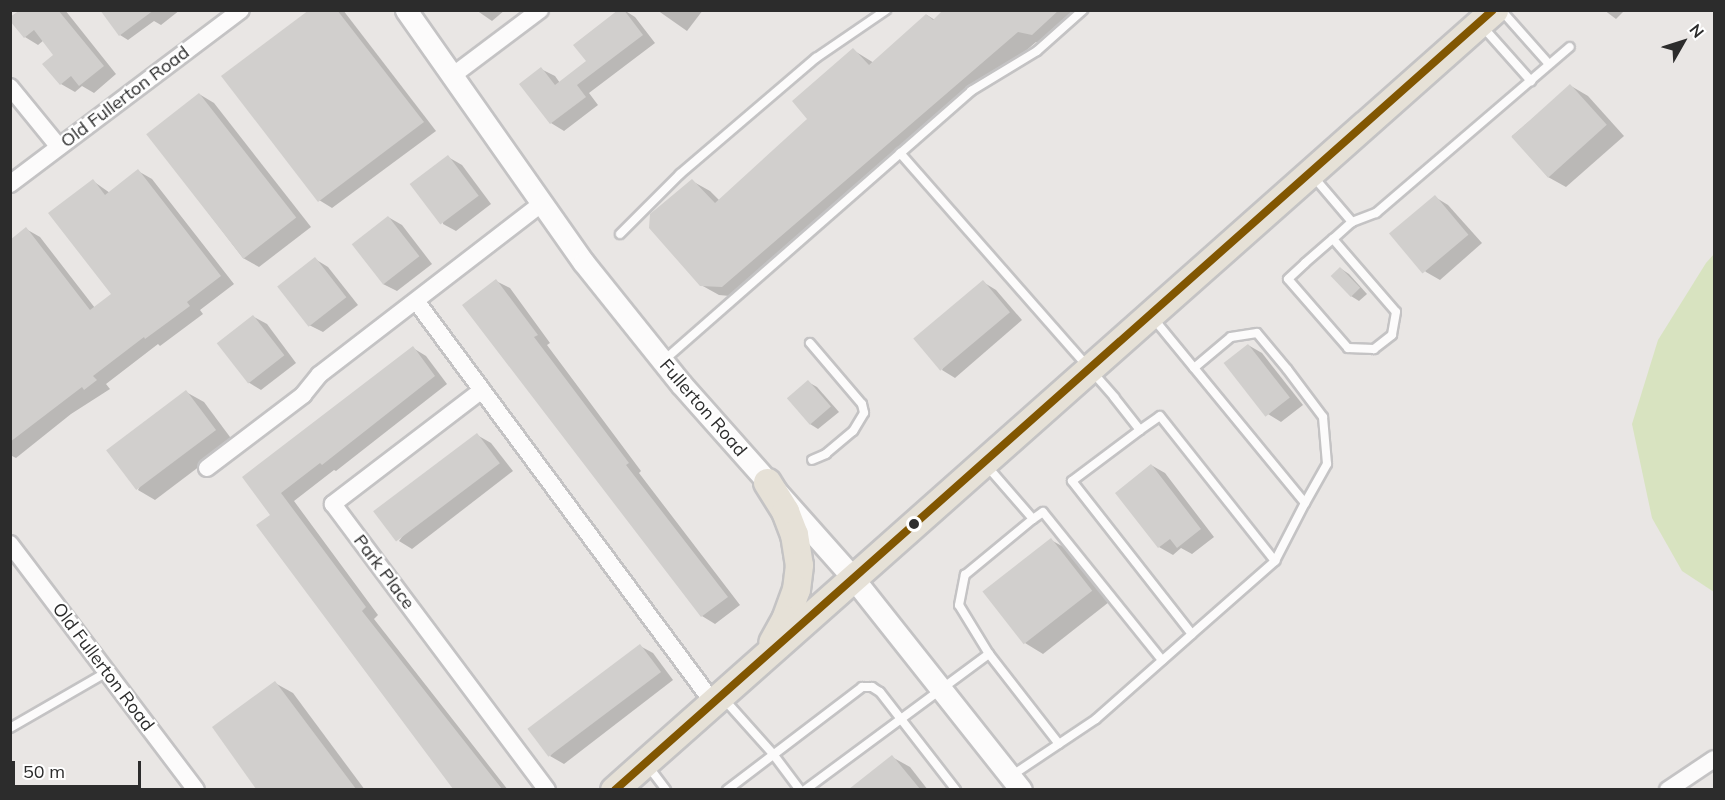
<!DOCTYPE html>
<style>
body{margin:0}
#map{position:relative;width:1725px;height:800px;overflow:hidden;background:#e9e6e4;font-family:Mulish,sans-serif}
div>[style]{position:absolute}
.pitch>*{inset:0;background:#d8e3c0}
.shadow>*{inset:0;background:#0003}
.building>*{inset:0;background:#d1cfcd;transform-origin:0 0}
.roads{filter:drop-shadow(2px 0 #c4c3c4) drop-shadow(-2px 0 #c4c3c4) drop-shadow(0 2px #c4c3c4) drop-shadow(0 -2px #c4c3c4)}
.service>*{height:8px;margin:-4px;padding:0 4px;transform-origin:4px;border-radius:4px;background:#fcfbfb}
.minor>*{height:16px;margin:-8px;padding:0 8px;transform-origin:8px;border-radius:8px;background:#fcfbfb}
.tertiary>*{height:21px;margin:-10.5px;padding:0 10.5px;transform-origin:10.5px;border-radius:10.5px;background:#fcfbfb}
.primary>*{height:27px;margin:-13.5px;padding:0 13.5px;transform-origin:13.5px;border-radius:13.5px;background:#e6e1d7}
.bus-1>*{height:8px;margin:-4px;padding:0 4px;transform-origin:4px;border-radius:4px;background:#815601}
.dots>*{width:16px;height:16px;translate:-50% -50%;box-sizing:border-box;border:3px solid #fff;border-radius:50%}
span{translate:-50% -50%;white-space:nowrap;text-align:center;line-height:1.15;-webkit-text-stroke:4.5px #fff;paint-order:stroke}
.street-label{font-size:18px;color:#2c2c2c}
.frame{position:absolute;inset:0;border:12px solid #2c2c2c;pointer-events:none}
.north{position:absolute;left:1653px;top:12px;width:60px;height:60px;-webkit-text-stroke:4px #fff;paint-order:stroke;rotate:51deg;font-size:16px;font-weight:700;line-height:24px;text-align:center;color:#2c2c2c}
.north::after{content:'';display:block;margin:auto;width:21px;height:27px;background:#2c2c2c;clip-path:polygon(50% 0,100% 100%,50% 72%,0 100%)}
.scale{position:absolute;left:12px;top:761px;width:129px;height:27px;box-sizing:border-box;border:3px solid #2c2c2c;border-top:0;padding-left:8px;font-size:18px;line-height:21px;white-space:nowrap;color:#2c2c2c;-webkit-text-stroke:4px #fff;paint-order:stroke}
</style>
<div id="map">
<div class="pitch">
<div style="clip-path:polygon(1714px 254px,1714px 592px,1682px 571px,1652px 518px,1632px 424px,1658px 340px,1706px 263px)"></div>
</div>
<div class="shadow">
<div style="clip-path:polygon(22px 10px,65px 10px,116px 74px,94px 93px,82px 86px,75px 92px,61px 84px,45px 64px,55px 55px,44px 40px,38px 45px,25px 37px)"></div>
<div style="clip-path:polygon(127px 10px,180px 10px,161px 25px,154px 21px,128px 40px,120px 35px)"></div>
<div style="clip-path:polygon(311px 10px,343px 10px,436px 131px,332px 208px,319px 200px)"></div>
<div style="clip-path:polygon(476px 10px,505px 10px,492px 21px)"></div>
<div style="clip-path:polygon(624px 10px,635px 17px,655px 43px,589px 93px,598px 105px,564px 131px,551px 123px,541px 69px,555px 76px,560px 83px,588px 62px)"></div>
<div style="clip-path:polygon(657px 10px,703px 10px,687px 31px)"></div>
<div style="clip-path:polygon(945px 10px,1087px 10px,1050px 44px,1036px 42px,740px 297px,719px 295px,701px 285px,692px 181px,710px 191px,720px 201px,809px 119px,853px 50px,874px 63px,927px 15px,935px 20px)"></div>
<div style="clip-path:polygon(1604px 10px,1625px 10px,1616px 19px)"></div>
<div style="clip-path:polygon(1571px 86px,1588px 96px,1624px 136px,1566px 187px,1548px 177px,1512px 136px)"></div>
<div style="clip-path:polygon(199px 94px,214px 103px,311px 227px,259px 267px,243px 258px,148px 134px)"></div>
<div style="clip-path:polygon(448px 157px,462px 165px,491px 204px,456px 231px,443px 224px)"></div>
<div style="clip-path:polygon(138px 171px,152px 179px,234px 284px,200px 310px,203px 314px,160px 346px,158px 344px,106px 384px,110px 389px,71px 414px,16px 458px,10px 455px,10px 249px,26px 229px,40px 237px,95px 308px,113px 294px,93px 181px,110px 193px)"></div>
<div style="clip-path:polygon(1435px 197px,1448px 205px,1482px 243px,1440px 280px,1426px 272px,1392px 234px)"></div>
<div style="clip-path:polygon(388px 217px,402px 225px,432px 264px,397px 291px,383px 284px)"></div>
<div style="clip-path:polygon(315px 259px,328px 267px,358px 305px,323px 332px,309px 325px)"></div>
<div style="clip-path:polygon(1340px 268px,1349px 274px,1367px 294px,1359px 301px,1351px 296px)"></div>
<div style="clip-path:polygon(496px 281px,510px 288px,550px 343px,547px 345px,641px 471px,639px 473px,740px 605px,715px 624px,702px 616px)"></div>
<div style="clip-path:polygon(983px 282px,996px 290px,1022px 320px,955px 378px,942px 370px)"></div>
<div style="clip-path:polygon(254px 317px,267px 324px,296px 363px,261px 390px,248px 382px)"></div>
<div style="clip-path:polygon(1248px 345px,1262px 353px,1303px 405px,1281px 422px,1268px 414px,1227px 363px)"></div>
<div style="clip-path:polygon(413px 348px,426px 356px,447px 384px,336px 471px,334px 470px,294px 501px,378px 615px,374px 619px,508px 790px,455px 790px,259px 525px,272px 515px,244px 477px)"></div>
<div style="clip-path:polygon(808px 382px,817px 387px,839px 412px,818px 429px,810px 424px)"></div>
<div style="clip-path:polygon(186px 392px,204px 402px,233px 441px,155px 500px,138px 490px)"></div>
<div style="clip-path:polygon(477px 435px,491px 443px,513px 471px,412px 549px,399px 541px)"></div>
<div style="clip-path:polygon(1151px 465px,1165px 473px,1214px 537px,1192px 554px,1181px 548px,1173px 555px,1159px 547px,1117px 493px)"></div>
<div style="clip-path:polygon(1051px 540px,1069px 550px,1109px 602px,1043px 654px,1025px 643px)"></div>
<div style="clip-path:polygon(640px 646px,653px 653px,673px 680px,564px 764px,550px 756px)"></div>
<div style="clip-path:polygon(275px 683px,293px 693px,365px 790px,258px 790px,215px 728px)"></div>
<div style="clip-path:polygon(892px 757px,910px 767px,928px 790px,852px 790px)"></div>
</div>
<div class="building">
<div style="clip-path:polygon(20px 10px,58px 10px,104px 66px,79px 86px,71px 76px,60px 85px,42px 64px,53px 55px,34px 30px,24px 38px,10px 21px,10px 17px)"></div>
<div style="clip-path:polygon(100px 10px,154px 10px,119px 36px)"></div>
<div style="clip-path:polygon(309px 10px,337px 10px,424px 122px,318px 202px,221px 76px)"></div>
<div style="clip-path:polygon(618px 10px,624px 10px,643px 35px,577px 85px,586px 97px,550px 124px,519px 84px,541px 67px,555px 85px,586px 61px,573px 45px)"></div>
<div style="clip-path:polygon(943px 10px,1059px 10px,1032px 35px,1018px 32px,722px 287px,700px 286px,649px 228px,650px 214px,692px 179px,715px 203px,807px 119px,792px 101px,853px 48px,869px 65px,926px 14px,933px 20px)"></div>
<div style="left:1570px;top:84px;width:55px;height:79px;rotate:48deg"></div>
<div style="left:199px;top:93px;width:158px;height:67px;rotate:52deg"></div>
<div style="left:448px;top:155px;width:51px;height:48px;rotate:53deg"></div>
<div style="clip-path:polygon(138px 169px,221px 276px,187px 302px,190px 306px,145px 339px,144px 337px,93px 376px,97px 380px,84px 390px,82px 387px,10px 442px,10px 240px,26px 227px,90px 310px,111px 294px,48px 213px,93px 179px,105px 195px)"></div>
<div style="left:1435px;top:195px;width:52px;height:60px;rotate:50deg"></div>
<div style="left:388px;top:216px;width:51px;height:46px;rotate:52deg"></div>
<div style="left:315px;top:257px;width:51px;height:48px;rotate:52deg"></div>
<div style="left:1340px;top:267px;width:29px;height:13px;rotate:46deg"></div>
<div style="clip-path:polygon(496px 279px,538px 335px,534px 337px,629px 463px,626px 465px,728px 597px,701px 617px,462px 305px)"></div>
<div style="left:983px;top:280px;width:42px;height:91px;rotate:50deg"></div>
<div style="left:253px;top:315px;width:51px;height:46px;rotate:52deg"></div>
<div style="left:1248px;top:344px;width:68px;height:31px;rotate:52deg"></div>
<div style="clip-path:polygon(413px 346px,435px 376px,322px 465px,320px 463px,281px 493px,366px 607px,362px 611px,502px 789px,453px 789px,256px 525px,270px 515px,242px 477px)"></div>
<div style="left:808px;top:380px;width:35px;height:28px;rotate:49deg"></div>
<div style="left:186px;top:390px;width:50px;height:100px;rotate:53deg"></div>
<div style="left:477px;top:433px;width:38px;height:130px;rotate:53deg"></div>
<div style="clip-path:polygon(1151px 464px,1201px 529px,1177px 548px,1170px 539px,1158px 548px,1115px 493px)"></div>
<div style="left:1051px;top:538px;width:67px;height:87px;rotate:52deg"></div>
<div style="left:640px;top:644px;width:35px;height:141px;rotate:53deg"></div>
<div style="clip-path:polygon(275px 681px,356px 789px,256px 789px,212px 727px)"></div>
<div style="clip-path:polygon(892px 755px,920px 789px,849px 789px)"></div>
</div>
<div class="roads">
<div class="service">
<div style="left:1501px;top:10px;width:72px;rotate:48.4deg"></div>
<div style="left:1482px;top:26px;width:74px;rotate:48.3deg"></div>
<div style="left:900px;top:153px;width:325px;rotate:48.7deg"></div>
<div style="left:1114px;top:397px;width:42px;rotate:51.8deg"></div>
<div style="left:1140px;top:430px;width:85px;rotate:143.1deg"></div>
<div style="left:1072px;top:481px;width:194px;rotate:51.9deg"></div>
<div style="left:1192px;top:634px;width:111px;rotate:-41.3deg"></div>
<div style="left:1275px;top:561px;width:65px;rotate:-62.7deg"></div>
<div style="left:1305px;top:503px;width:241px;rotate:-129.4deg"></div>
<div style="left:1312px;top:175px;width:62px;rotate:49.6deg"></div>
<div style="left:620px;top:234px;width:85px;rotate:-45deg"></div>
<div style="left:680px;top:174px;width:179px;rotate:-40.5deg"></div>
<div style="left:816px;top:58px;width:85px;rotate:-34.4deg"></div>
<div style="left:1333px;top:239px;width:96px;rotate:49.2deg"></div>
<div style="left:1396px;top:312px;width:23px;rotate:100deg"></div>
<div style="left:1392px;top:335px;width:23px;rotate:142deg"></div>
<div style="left:1374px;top:349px;width:26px;rotate:-178deg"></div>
<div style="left:1348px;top:348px;width:91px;rotate:-131deg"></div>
<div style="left:1288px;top:279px;width:23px;rotate:-43deg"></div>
<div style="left:1305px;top:263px;width:37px;rotate:-41deg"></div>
<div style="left:1333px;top:239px;width:25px;rotate:-42deg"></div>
<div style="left:1352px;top:222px;width:26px;rotate:-21deg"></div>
<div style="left:1376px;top:213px;width:255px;rotate:-40.6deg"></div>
<div style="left:810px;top:343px;width:80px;rotate:49.6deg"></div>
<div style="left:862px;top:404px;width:9px;rotate:77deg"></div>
<div style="left:864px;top:413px;width:21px;rotate:121deg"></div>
<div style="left:853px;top:431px;width:35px;rotate:140deg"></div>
<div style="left:826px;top:454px;width:15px;rotate:157deg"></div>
<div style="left:663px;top:361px;width:410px;rotate:-41.2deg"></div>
<div style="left:971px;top:91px;width:77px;rotate:-31.2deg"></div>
<div style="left:1037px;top:51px;width:62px;rotate:-41.7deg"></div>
<div style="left:1194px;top:368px;width:48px;rotate:-40deg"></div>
<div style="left:1231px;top:337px;width:26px;rotate:-9deg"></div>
<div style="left:1257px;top:333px;width:47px;rotate:50.2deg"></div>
<div style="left:1287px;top:369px;width:60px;rotate:53.1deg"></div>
<div style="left:1323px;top:417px;width:47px;rotate:85.1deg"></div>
<div style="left:1327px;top:464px;width:45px;rotate:119.4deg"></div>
<div style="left:1140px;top:430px;width:24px;rotate:-35deg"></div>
<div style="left:1160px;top:416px;width:185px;rotate:51.6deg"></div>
<div style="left:1033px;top:519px;width:12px;rotate:-35deg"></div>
<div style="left:1043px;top:512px;width:190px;rotate:51.2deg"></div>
<div style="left:989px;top:654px;width:114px;rotate:52.1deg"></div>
<div style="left:723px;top:698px;width:75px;rotate:48.2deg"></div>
<div style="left:773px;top:754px;width:45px;rotate:53.1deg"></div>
<div style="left:10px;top:728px;width:112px;rotate:-30deg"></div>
<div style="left:648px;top:766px;width:30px;rotate:53deg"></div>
<div style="left:1011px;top:776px;width:102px;rotate:-33.8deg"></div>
<div style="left:1096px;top:719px;width:128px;rotate:-41.5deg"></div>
<div style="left:727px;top:790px;width:170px;rotate:-37.3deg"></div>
<div style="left:862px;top:687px;width:10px"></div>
<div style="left:872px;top:687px;width:9px;rotate:32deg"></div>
<div style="left:880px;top:692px;width:124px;rotate:52.2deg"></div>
<div style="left:805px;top:790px;width:229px;rotate:-36.5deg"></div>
<div style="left:989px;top:654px;width:57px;rotate:-121.5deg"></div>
<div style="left:959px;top:605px;width:31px;rotate:-79deg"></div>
<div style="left:965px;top:575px;width:88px;rotate:-39.5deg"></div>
<div style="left:1033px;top:519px;width:72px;rotate:-131deg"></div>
</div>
<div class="minor">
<div style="left:452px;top:76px;width:110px;rotate:-36.9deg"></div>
<div style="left:10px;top:87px;width:77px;rotate:50.8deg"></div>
<div style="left:10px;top:184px;width:289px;rotate:-37deg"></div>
<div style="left:416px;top:301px;width:499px;rotate:53.5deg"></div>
<div style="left:482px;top:390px;width:188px;rotate:142.6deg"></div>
<div style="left:333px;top:504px;width:357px;rotate:53.2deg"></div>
<div style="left:207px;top:468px;width:121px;rotate:-37.2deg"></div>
<div style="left:303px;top:395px;width:26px;rotate:-51deg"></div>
<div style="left:319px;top:375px;width:280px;rotate:-37.6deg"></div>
<div style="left:10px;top:544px;width:308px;rotate:52.9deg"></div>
<div style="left:1668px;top:790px;width:55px;rotate:-34deg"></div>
</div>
<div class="tertiary">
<div style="left:406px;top:10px;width:309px;rotate:54.9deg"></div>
<div style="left:584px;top:263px;width:155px;rotate:51.3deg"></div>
<div style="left:681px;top:384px;width:259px;rotate:48.4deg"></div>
<div style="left:853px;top:578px;width:270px;rotate:51.6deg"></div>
</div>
<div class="primary">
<div style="left:767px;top:482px;width:34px;rotate:58deg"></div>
<div style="left:785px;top:511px;width:25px;rotate:69deg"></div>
<div style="left:794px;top:534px;width:31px;rotate:81deg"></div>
<div style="left:799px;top:565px;width:24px;rotate:97deg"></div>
<div style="left:796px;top:589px;width:32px;rotate:110deg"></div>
<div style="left:785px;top:619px;width:26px;rotate:119deg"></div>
<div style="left:614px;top:790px;width:1176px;rotate:-41.55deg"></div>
</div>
</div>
<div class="bus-1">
<div style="left:615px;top:790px;width:1174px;rotate:-41.62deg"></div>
</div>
<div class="dots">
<div style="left:914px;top:524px;background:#2c2c2c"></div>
</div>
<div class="street-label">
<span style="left:125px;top:97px;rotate:-37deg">Old Fullerton Road</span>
<span style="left:703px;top:408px;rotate:49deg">Fullerton Road</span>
<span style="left:384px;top:572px;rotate:53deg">Park Place</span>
<span style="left:103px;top:667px;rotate:53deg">Old Fullerton Road</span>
</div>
<div class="frame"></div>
<div class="north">N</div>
<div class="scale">50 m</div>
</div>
